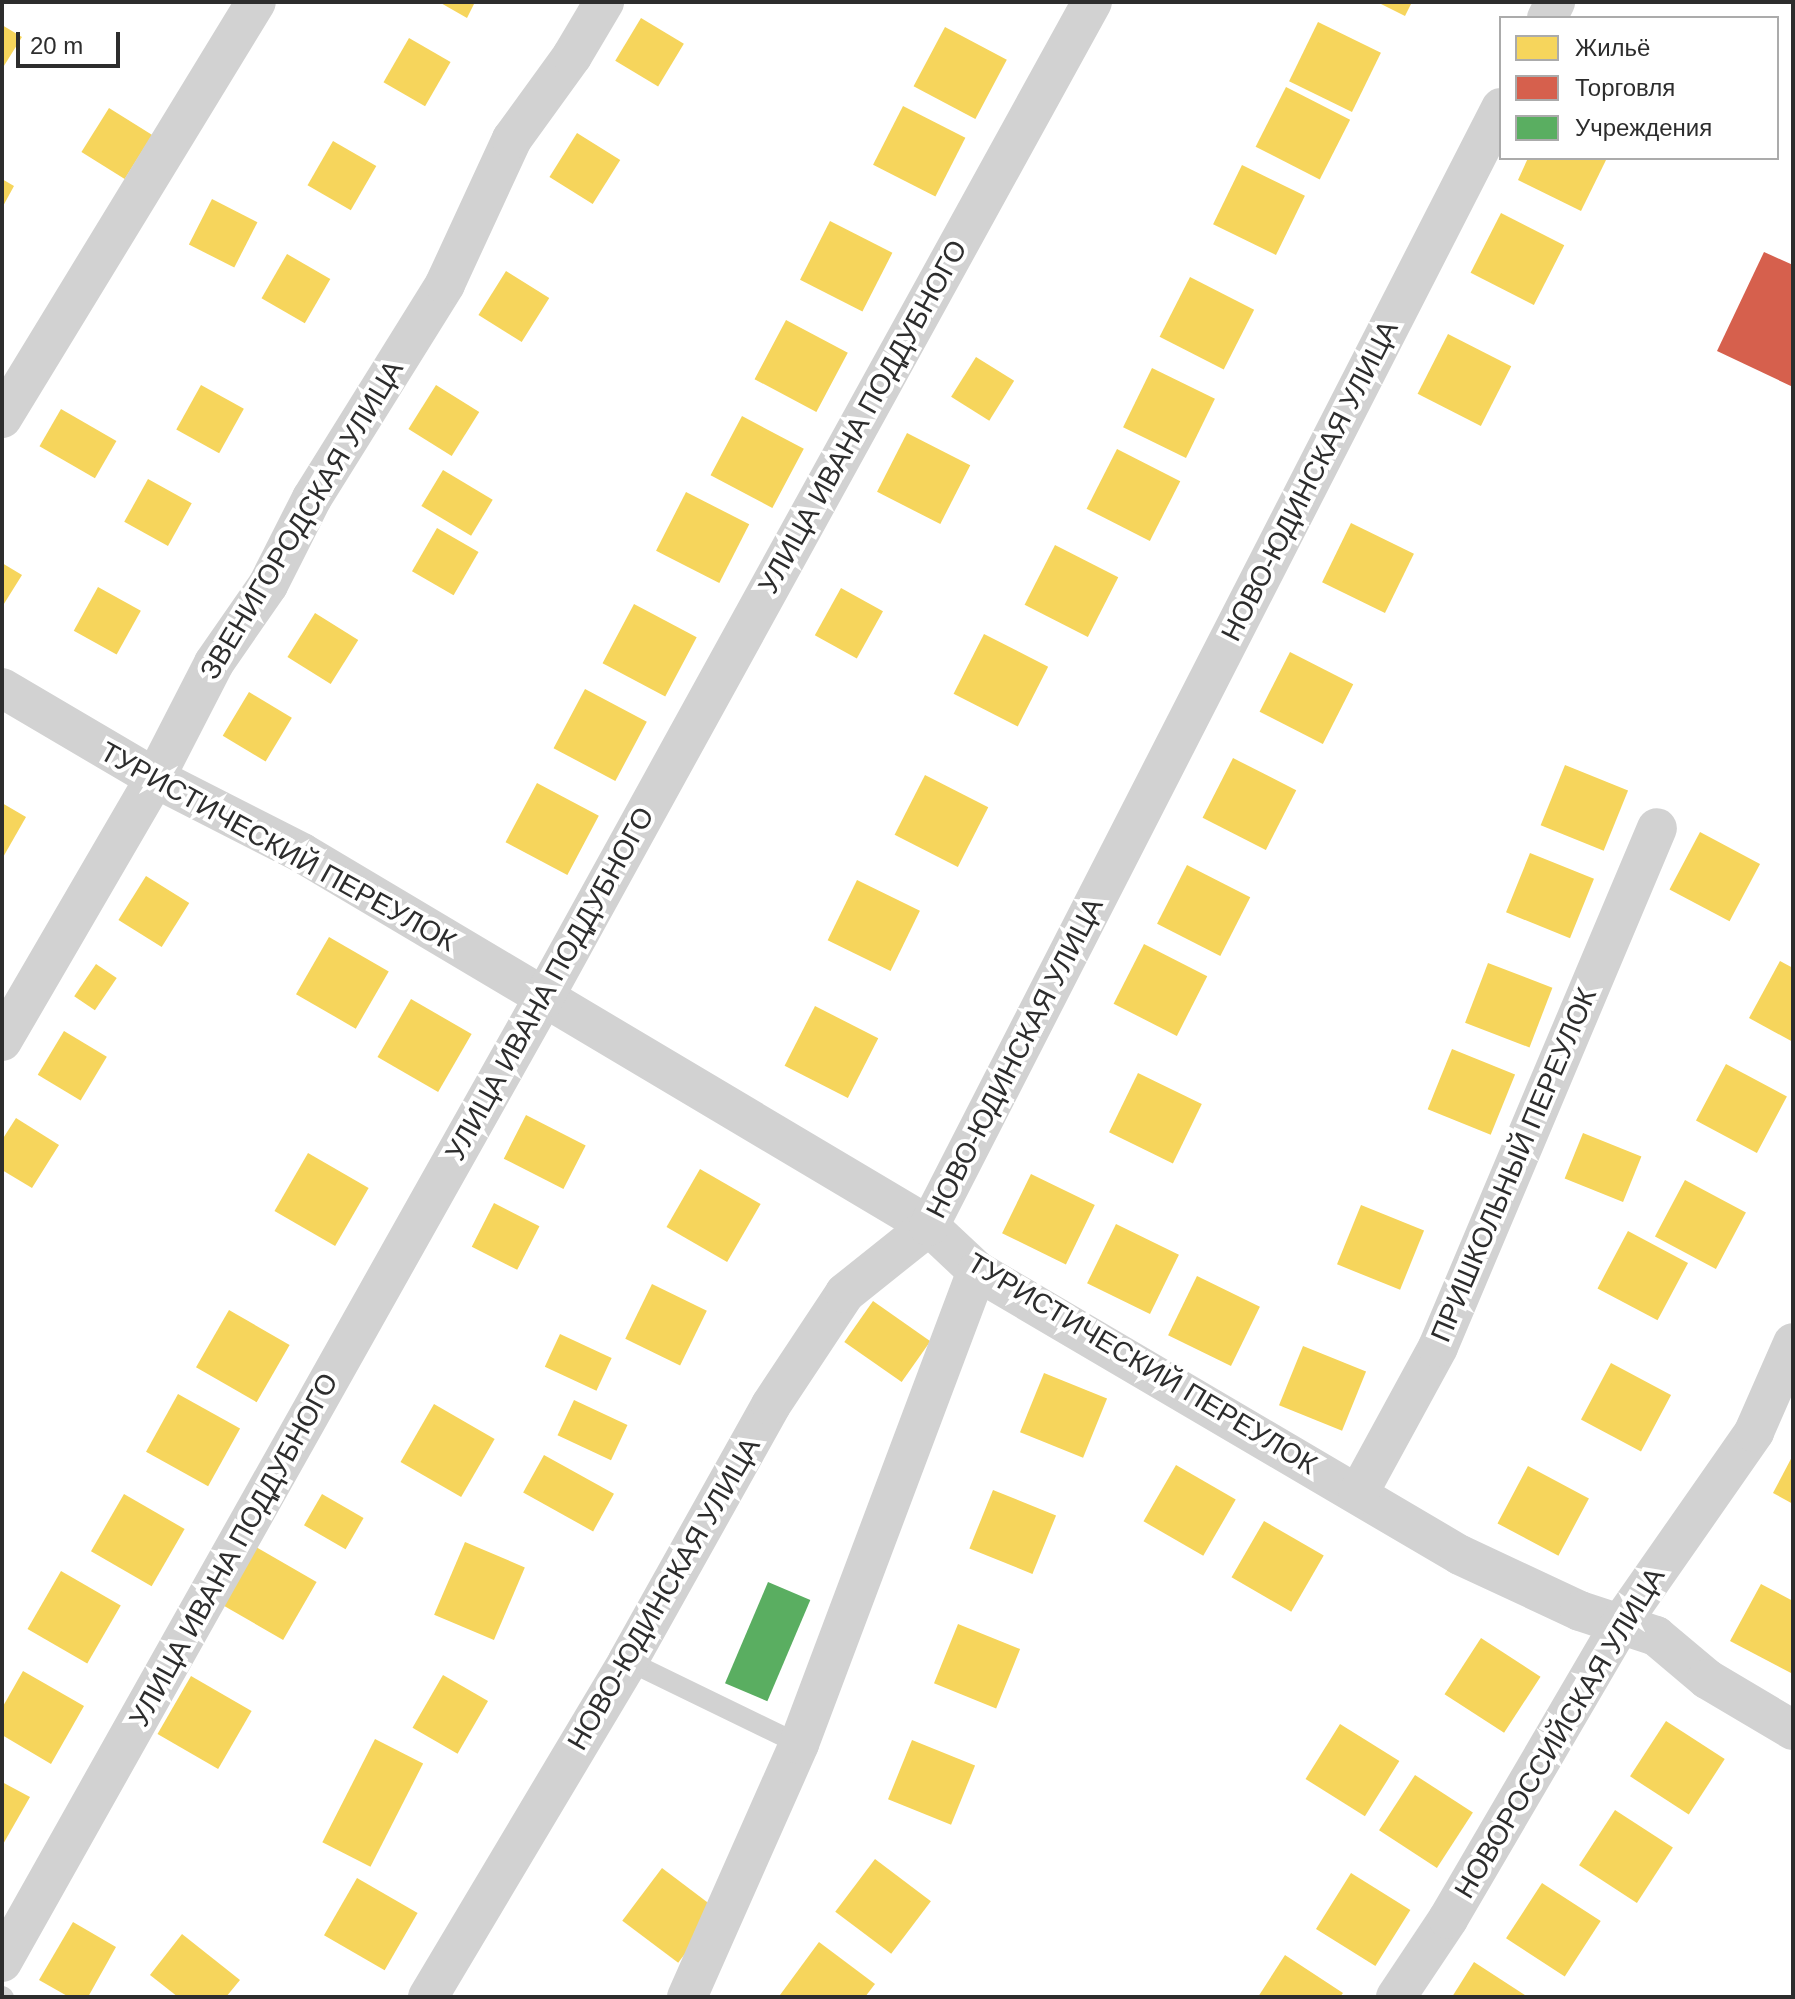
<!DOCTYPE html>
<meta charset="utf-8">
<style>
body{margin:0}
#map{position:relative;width:1795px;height:1999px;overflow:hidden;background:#fff;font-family:Arial,sans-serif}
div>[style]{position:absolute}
.homes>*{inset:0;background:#f6d55c;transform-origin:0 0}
.shops>*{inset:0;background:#d6604d}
.public>*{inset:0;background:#5aae61;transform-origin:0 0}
.service>*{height:20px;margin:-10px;padding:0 10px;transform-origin:10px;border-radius:10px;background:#d2d2d2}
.minor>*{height:40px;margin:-20px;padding:0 20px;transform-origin:20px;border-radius:20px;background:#d2d2d2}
span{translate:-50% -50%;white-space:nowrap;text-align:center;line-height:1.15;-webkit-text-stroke:8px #fff;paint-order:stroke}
.street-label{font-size:28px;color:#2d2d2d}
.frame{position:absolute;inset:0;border:4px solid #2d2d2d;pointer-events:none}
.legend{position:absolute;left:1499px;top:16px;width:280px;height:144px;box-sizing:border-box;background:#fff;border:2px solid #ababab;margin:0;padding:10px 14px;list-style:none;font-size:24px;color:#2d2d2d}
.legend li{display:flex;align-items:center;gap:16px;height:40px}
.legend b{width:40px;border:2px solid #ababab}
.scale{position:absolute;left:16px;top:32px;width:104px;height:36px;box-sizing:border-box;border:4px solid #2d2d2d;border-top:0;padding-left:10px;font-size:24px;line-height:28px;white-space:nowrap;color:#2d2d2d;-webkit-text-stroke:6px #fff;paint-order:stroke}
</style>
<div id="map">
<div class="homes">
<div style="clip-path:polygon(439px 2px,475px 2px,467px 18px)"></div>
<div style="clip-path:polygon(1377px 2px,1412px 2px,1405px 16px)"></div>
<div style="left:641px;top:18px;width:50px;height:50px;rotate:31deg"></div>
<div style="left:1318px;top:22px;width:70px;height:66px;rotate:26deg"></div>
<div style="clip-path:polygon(2px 25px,22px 37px,2px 69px)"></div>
<div style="left:945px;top:27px;width:70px;height:67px;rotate:28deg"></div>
<div style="left:409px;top:38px;width:48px;height:51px;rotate:30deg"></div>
<div style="left:1286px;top:87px;width:72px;height:67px;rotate:27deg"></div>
<div style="left:903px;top:106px;width:70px;height:66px;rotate:27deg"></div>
<div style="left:109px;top:108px;width:51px;height:52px;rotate:32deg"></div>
<div style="left:577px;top:133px;width:51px;height:52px;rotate:32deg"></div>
<div style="left:333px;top:141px;width:50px;height:51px;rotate:30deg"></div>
<div style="clip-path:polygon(1528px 158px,1607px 158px,1581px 211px,1518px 180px)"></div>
<div style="left:1242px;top:165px;width:70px;height:66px;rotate:26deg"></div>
<div style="clip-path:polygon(2px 179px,14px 186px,2px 208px)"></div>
<div style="left:212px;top:199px;width:51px;height:51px;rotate:27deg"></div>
<div style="left:1501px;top:213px;width:71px;height:67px;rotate:27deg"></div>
<div style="left:830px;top:221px;width:70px;height:66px;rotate:27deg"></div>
<div style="left:287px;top:254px;width:50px;height:51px;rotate:30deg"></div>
<div style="left:506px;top:271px;width:51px;height:52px;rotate:32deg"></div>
<div style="left:1190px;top:277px;width:72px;height:67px;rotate:27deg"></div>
<div style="left:786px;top:320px;width:70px;height:67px;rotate:28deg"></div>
<div style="left:1448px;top:334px;width:71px;height:67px;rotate:27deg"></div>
<div style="left:976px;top:357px;width:45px;height:47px;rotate:32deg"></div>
<div style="left:1152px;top:368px;width:70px;height:66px;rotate:26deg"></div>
<div style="left:201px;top:385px;width:49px;height:51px;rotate:29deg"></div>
<div style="left:436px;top:385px;width:51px;height:52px;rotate:32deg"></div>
<div style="left:61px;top:409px;width:64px;height:43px;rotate:30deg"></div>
<div style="left:742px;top:416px;width:70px;height:67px;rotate:28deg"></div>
<div style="left:907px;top:433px;width:71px;height:66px;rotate:27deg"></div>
<div style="left:1117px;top:449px;width:71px;height:67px;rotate:27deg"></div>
<div style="left:443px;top:470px;width:58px;height:42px;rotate:31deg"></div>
<div style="left:148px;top:479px;width:50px;height:49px;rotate:29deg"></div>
<div style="left:686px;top:492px;width:71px;height:66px;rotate:27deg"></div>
<div style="left:1351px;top:523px;width:70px;height:66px;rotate:26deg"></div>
<div style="left:437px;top:528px;width:48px;height:50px;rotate:30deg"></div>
<div style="left:1055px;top:545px;width:71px;height:67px;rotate:27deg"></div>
<div style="clip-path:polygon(2px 563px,22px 575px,2px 607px)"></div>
<div style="left:98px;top:587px;width:49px;height:50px;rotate:29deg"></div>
<div style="left:841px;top:588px;width:48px;height:54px;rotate:29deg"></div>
<div style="left:634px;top:604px;width:71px;height:67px;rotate:28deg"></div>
<div style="left:315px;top:613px;width:51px;height:52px;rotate:32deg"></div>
<div style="left:984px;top:634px;width:72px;height:67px;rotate:27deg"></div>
<div style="left:1290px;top:652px;width:71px;height:67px;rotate:27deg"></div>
<div style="left:585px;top:689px;width:70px;height:67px;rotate:28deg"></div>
<div style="left:249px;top:692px;width:50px;height:51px;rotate:31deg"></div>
<div style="left:1233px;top:758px;width:71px;height:67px;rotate:27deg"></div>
<div style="left:1565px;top:765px;width:68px;height:65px;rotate:22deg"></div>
<div style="left:925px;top:775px;width:71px;height:67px;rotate:27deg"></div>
<div style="left:537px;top:783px;width:70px;height:67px;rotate:28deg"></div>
<div style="clip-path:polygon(2px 803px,26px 817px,2px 859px)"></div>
<div style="left:1700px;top:832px;width:68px;height:65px;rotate:28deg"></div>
<div style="left:1530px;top:853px;width:69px;height:64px;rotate:22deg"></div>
<div style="left:1187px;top:865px;width:71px;height:66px;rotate:27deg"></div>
<div style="left:146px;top:876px;width:51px;height:52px;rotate:32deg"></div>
<div style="left:857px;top:880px;width:70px;height:67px;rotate:26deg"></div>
<div style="left:329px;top:937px;width:69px;height:66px;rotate:30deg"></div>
<div style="left:1144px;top:944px;width:71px;height:67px;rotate:27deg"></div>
<div style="clip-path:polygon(1780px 961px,1793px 968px,1793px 1042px,1749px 1018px)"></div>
<div style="left:1488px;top:963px;width:69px;height:64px;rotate:21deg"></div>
<div style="left:96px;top:964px;width:25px;height:39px;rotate:34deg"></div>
<div style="left:411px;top:999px;width:70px;height:67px;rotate:30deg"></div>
<div style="left:815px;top:1006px;width:71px;height:67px;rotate:27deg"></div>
<div style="left:64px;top:1031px;width:50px;height:51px;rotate:31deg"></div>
<div style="left:1452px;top:1049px;width:68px;height:65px;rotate:22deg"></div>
<div style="left:1726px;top:1064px;width:69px;height:64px;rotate:28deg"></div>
<div style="left:1138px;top:1073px;width:71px;height:66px;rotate:26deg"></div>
<div style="left:526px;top:1115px;width:67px;height:49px;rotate:27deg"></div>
<div style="clip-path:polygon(16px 1118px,59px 1145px,32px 1188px,2px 1170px,2px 1140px)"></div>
<div style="left:1583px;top:1133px;width:63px;height:49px;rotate:22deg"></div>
<div style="left:308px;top:1153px;width:70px;height:67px;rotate:30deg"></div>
<div style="left:700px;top:1169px;width:70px;height:67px;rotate:30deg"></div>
<div style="left:1031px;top:1174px;width:71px;height:66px;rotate:26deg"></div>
<div style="left:1685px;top:1180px;width:69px;height:64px;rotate:28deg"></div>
<div style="left:494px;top:1203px;width:51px;height:49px;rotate:27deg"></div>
<div style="left:1361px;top:1205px;width:68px;height:64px;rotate:22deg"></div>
<div style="left:1116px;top:1224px;width:70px;height:66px;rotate:26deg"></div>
<div style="left:1628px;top:1231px;width:68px;height:65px;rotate:28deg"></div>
<div style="left:1197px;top:1276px;width:70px;height:66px;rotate:26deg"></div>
<div style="left:652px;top:1284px;width:61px;height:61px;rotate:26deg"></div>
<div style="left:873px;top:1301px;width:70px;height:50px;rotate:35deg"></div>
<div style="left:229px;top:1310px;width:70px;height:66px;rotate:30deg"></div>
<div style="left:560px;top:1334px;width:57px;height:36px;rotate:25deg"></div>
<div style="left:1303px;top:1346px;width:68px;height:64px;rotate:22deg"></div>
<div style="left:1611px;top:1363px;width:68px;height:64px;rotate:28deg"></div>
<div style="left:1044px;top:1373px;width:68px;height:64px;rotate:22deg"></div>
<div style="left:178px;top:1394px;width:71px;height:66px;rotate:29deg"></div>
<div style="left:574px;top:1400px;width:59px;height:39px;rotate:25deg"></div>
<div style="left:434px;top:1404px;width:70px;height:67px;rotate:30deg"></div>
<div style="left:544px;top:1455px;width:80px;height:43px;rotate:29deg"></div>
<div style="clip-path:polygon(1793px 1455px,1793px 1504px,1773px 1493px)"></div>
<div style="left:1176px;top:1465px;width:69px;height:65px;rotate:30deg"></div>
<div style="left:1528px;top:1466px;width:69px;height:65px;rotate:28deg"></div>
<div style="left:993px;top:1490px;width:68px;height:63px;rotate:22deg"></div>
<div style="left:124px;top:1494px;width:70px;height:66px;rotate:30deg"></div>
<div style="left:322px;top:1494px;width:48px;height:36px;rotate:30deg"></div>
<div style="left:1264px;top:1521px;width:69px;height:65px;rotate:30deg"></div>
<div style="left:465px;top:1542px;width:65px;height:79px;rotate:23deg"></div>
<div style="left:256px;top:1547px;width:70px;height:67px;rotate:30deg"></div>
<div style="left:61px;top:1571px;width:69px;height:67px;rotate:30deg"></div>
<div style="clip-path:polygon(1761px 1584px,1793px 1601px,1791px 1673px,1730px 1641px)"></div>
<div style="left:958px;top:1624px;width:67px;height:64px;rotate:22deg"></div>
<div style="left:1481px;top:1638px;width:71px;height:67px;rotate:33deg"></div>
<div style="clip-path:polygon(23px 1671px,84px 1706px,51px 1764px,2px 1735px,2px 1708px)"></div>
<div style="left:443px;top:1675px;width:52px;height:61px;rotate:30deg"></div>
<div style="left:191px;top:1676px;width:70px;height:67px;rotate:30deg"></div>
<div style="left:1666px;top:1721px;width:70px;height:66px;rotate:33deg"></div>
<div style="left:1340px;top:1724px;width:70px;height:65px;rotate:32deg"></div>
<div style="left:375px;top:1739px;width:54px;height:116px;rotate:27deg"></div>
<div style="left:912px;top:1740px;width:68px;height:64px;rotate:22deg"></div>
<div style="left:1415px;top:1775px;width:69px;height:66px;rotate:33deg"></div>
<div style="clip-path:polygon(2px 1782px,30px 1797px,2px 1846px)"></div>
<div style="left:1615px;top:1810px;width:69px;height:66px;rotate:33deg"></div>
<div style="left:875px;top:1859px;width:70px;height:66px;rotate:37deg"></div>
<div style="left:662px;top:1868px;width:70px;height:66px;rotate:37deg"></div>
<div style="left:1351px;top:1873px;width:70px;height:66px;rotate:32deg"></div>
<div style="left:357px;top:1878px;width:70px;height:66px;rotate:30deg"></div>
<div style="left:1542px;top:1883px;width:70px;height:66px;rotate:33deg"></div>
<div style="clip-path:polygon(73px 1922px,116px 1947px,88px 1997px,69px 1997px,39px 1980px)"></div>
<div style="clip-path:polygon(182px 1934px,240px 1980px,226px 1997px,178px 1997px,150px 1975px)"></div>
<div style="clip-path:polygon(819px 1942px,875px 1984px,865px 1997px,780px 1995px)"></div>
<div style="clip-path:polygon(1285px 1955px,1343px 1993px,1340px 1997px,1258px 1997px)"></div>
<div style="clip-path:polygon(1474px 1962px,1528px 1997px,1452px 1997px)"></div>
</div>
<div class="shops">
<div style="clip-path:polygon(1764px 252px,1793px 265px,1793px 387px,1717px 351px)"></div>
</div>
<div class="public">
<div style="left:768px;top:1582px;width:46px;height:110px;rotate:23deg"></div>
</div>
<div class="service">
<div style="left:628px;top:1661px;width:190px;rotate:25.9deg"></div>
<div style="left:2px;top:1996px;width:2px;rotate:27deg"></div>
</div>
<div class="minor">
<div style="left:1547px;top:18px;width:18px;rotate:-63deg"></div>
<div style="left:2px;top:418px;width:487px;rotate:-58.6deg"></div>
<div style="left:2px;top:688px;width:178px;rotate:30.5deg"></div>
<div style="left:155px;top:778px;width:165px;rotate:27deg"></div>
<div style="left:302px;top:853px;width:730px;rotate:30.75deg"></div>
<div style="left:929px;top:1226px;width:66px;rotate:43.2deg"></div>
<div style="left:977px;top:1271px;width:560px;rotate:30.46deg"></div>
<div style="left:1460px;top:1555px;width:132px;rotate:25deg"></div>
<div style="left:1580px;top:1611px;width:80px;rotate:18.2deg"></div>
<div style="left:1656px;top:1636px;width:67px;rotate:40.1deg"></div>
<div style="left:1707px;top:1679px;width:100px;rotate:30.7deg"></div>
<div style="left:2px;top:1041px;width:304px;rotate:-59.8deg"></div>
<div style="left:155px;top:778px;width:129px;rotate:-62.8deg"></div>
<div style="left:214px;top:663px;width:95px;rotate:-55.3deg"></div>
<div style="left:268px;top:585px;width:97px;rotate:-63.2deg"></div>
<div style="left:312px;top:498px;width:252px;rotate:-58.1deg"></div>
<div style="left:445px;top:284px;width:160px;rotate:-65.2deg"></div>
<div style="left:512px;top:139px;width:102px;rotate:-54.1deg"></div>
<div style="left:572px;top:56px;width:63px;rotate:-59.3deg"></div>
<div style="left:1358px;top:1494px;width:167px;rotate:-61.4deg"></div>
<div style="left:1438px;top:1347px;width:563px;rotate:-67.12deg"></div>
<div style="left:2px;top:1962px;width:1105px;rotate:-60.67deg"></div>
<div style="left:543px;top:999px;width:1138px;rotate:-61.16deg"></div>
<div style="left:428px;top:1997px;width:391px;rotate:-59.2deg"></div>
<div style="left:628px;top:1661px;width:293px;rotate:-60.8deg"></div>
<div style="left:771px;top:1405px;width:134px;rotate:-56.5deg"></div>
<div style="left:845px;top:1293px;width:107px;rotate:-38.6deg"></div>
<div style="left:929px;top:1226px;width:1256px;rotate:-62.9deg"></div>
<div style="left:687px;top:1997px;width:277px;rotate:-66.1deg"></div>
<div style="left:799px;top:1744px;width:505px;rotate:-69.38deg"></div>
<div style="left:1396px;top:1997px;width:94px;rotate:-56.3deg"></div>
<div style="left:1448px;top:1919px;width:343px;rotate:-59.7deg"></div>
<div style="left:1621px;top:1623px;width:233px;rotate:-55.1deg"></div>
<div style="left:1754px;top:1432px;width:97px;rotate:-66.3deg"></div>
</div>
<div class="street-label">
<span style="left:863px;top:417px;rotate:-61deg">УЛИЦА ИВАНА ПОДДУБНОГО</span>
<span style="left:1310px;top:481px;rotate:-63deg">НОВО-ЮДИНСКАЯ УЛИЦА</span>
<span style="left:302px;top:520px;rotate:-59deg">ЗВЕНИГОРОДСКАЯ УЛИЦА</span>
<span style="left:278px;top:847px;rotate:29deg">ТУРИСТИЧЕСКИЙ ПЕРЕУЛОК</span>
<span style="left:550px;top:984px;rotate:-61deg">УЛИЦА ИВАНА ПОДДУБНОГО</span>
<span style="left:1015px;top:1058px;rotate:-63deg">НОВО-ЮДИНСКАЯ УЛИЦА</span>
<span style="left:1514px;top:1165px;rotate:-67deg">ПРИШКОЛЬНЫЙ ПЕРЕУЛОК</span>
<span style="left:1142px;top:1364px;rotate:31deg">ТУРИСТИЧЕСКИЙ ПЕРЕУЛОК</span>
<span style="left:234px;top:1550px;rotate:-61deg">УЛИЦА ИВАНА ПОДДУБНОГО</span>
<span style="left:664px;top:1594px;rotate:-60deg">НОВО-ЮДИНСКАЯ УЛИЦА</span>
<span style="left:1560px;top:1733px;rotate:-59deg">НОВОРОССИЙСКАЯ УЛИЦА</span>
</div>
<div class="frame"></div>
<ul class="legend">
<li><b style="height:22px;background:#f6d55c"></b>Жильё</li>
<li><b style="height:22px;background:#d6604d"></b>Торговля</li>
<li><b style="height:22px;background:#5aae61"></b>Учреждения</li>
</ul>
<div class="scale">20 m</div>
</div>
